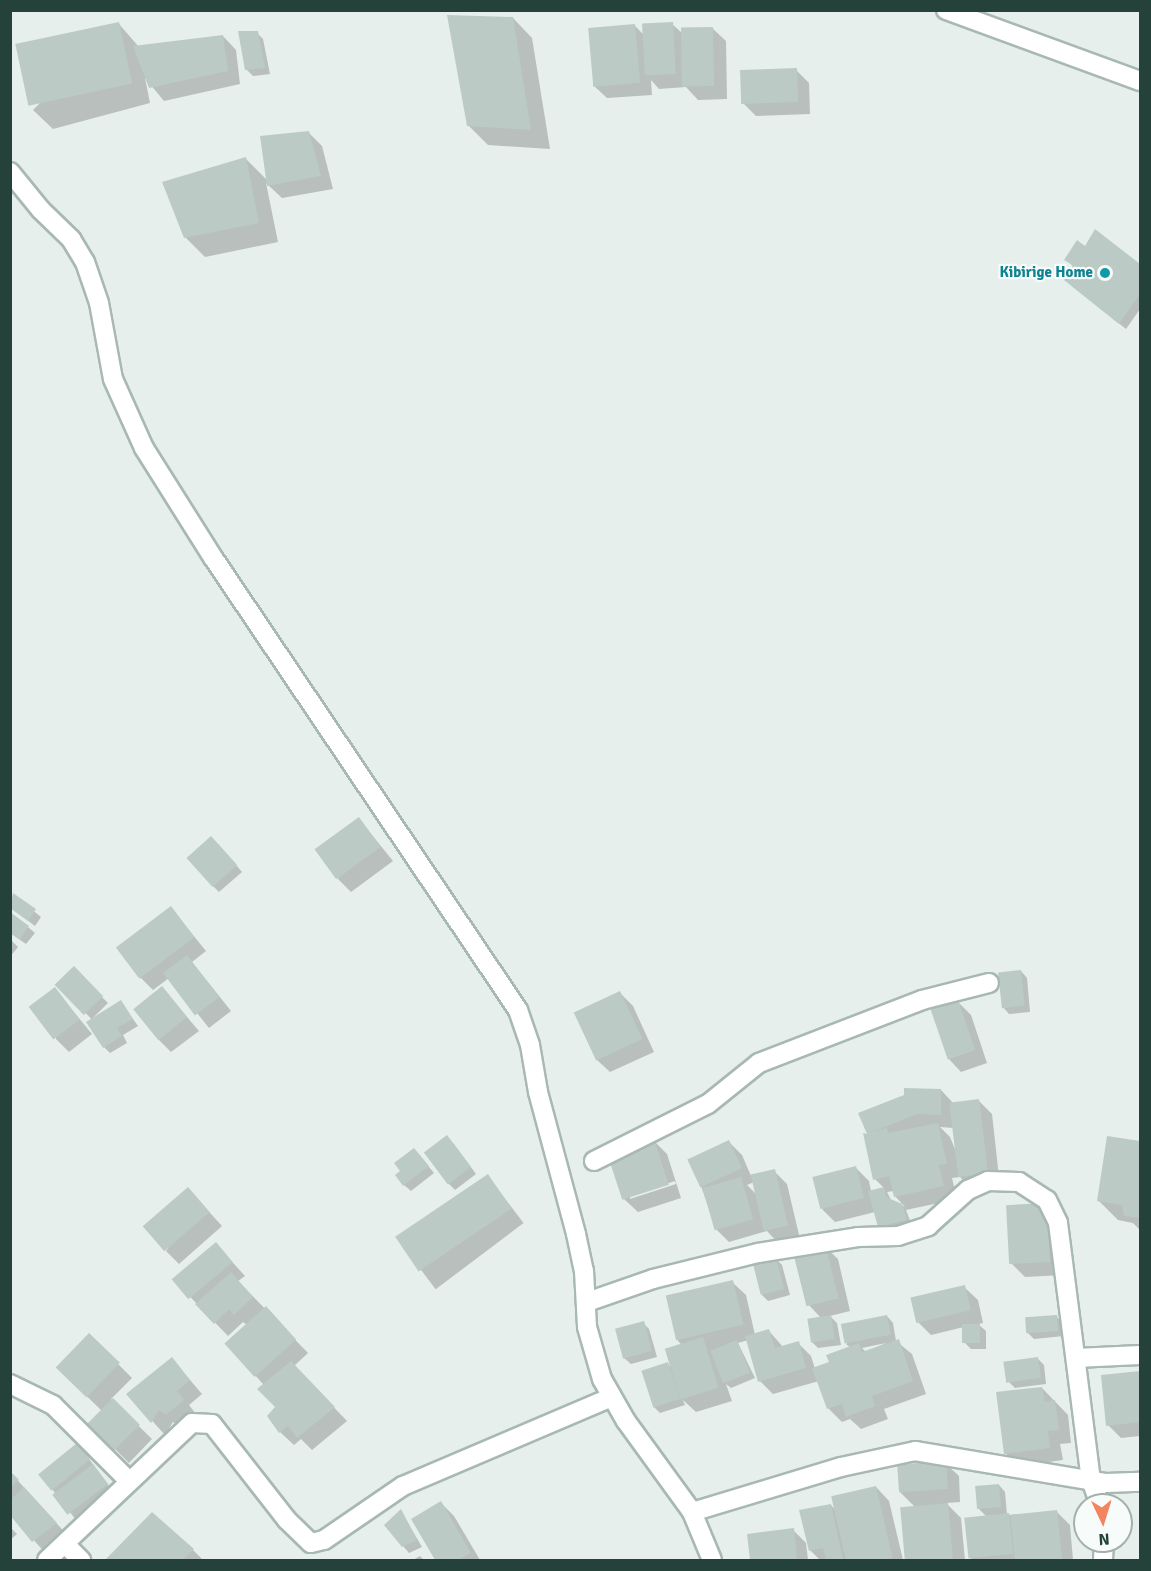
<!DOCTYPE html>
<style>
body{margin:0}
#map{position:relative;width:1151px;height:1571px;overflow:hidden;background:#e6efeb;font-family:Signika,sans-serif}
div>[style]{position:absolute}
.shadow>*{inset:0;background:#0003;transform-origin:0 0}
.building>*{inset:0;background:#bbcac4;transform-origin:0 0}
.roads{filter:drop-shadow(2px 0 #a8b8b2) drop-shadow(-2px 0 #a8b8b2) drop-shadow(0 2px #a8b8b2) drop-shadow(0 -2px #a8b8b2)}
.minor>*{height:18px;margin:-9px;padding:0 9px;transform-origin:9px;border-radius:9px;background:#fff}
.dots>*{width:16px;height:16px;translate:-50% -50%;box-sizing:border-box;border:3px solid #f7fbf9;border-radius:50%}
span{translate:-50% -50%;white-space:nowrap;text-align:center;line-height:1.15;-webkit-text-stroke:4.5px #f7fbf9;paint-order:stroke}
.culture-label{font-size:15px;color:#0d838f;font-weight:700}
.right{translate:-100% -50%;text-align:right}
.frame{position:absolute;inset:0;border:12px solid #24423a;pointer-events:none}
.north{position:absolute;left:1073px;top:1493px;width:60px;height:60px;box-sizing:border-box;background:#f7fbf9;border:2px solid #a3b1ad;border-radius:50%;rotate:176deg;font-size:16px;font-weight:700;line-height:24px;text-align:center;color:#24423a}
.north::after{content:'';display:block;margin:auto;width:21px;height:27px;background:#f4845f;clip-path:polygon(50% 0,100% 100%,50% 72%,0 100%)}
</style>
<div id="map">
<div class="shadow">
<div style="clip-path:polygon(513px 18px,532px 38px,550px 149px,488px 145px,468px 125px)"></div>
<div style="clip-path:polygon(119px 24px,139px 47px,223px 36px,236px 50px,240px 84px,164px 101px,145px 78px,150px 103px,53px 129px,33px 110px)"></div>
<div style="clip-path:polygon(672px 24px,683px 34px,712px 28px,726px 41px,727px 99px,698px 100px,686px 87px,659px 89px,651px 80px,652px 95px,607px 98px,593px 85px,635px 26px,644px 35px)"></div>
<div style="clip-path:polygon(257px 33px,263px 39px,270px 74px,253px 76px,246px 69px)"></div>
<div style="clip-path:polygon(796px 70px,809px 83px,810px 114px,756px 116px,743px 103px)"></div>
<div style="clip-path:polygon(309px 133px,322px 146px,333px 189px,282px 198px,266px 183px,278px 242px,205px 257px,185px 237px,246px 159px,268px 181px)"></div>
<div style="clip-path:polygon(1096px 232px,1140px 266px,1140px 309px,1126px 329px,1072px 286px,1073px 266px,1066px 260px,1086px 249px)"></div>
<div style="clip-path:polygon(359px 819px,393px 861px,351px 892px,338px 879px)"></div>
<div style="clip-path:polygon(218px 844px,242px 872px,219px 892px,213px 886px)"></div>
<div style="clip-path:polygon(14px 895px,41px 917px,35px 926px,10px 907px)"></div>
<div style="clip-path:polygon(171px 908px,206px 951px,192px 962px,231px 1011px,209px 1028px,169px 978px,153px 990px,140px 977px)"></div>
<div style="clip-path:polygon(28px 927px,35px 933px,26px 944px,10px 933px)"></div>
<div style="clip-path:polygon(10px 939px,18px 947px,10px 957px)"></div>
<div style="left:74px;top:969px;width:48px;height:23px;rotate:45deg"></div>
<div style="clip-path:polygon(1021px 971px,1027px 978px,1030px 1012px,1009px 1014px,1003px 1007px)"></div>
<div style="clip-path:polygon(162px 988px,199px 1031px,171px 1052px,158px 1039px)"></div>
<div style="clip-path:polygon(55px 989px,92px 1034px,69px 1052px,56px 1039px)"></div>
<div style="clip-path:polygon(620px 993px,633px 1006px,654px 1052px,610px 1072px,596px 1059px)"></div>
<div style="clip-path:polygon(121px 1002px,138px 1026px,123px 1035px,127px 1043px,110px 1053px,104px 1047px)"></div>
<div style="clip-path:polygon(958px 1002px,971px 1015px,987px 1063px,961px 1072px,948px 1058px)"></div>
<div style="clip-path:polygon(evenodd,941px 1090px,954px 1104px,979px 1101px,992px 1114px,1000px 1186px,972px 1189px,960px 1177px,952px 1178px,957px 1199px,906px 1210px,912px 1226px,885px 1233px,875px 1212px,835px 1222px,822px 1209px,855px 1167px,869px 1181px,871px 1191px,884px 1188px,875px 1179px,869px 1137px,860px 1114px,941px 1090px,940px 1127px,953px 1128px,957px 1154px,950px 1137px,940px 1127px,941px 1090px,894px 1191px,895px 1196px,905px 1207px,891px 1200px,887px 1192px,894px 1191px)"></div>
<div style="clip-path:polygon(1108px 1138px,1140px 1143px,1140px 1230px,1133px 1223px,1118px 1220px,1099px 1201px)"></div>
<div style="clip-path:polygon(evenodd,654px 1141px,667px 1154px,681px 1198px,638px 1212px,624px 1199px,654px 1141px,675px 1181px,676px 1184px,630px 1199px,630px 1196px,675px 1181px)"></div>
<div style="clip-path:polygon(evenodd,729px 1142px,742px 1155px,751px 1176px,774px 1171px,787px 1184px,800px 1239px,779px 1244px,767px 1231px,729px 1242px,716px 1229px,701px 1186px,729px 1142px,754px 1182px,758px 1196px,747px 1185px,754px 1182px)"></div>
<div style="clip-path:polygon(453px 1143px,476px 1174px,455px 1190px,449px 1184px)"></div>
<div style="clip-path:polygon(420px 1156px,434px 1173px,411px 1191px,404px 1185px,403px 1171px)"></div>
<div style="left:488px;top:1176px;width:59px;height:110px;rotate:53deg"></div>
<div style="clip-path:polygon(201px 1203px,222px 1226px,179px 1264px,166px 1251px)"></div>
<div style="clip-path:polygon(1046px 1204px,1063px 1275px,1025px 1277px,1012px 1264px)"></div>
<div style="clip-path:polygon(216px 1244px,245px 1276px,238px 1281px,308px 1353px,294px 1366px,347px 1421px,312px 1450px,301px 1439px,294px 1445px,280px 1432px,269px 1417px,277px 1407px,264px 1385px,226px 1343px,247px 1325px,243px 1322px,228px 1336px,173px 1279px)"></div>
<div style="clip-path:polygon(824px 1246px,838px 1259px,850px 1311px,830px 1316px,837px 1323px,841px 1345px,818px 1348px,812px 1342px,821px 1318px,808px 1304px)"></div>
<div style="clip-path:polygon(776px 1259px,782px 1265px,790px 1295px,768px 1301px,762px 1295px)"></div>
<div style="clip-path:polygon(evenodd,732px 1282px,746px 1295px,755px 1335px,769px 1331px,783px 1347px,798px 1343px,811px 1356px,815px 1369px,830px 1363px,851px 1348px,846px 1344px,887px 1316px,893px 1323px,896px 1341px,912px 1354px,926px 1394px,884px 1409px,888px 1419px,861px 1429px,850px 1419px,842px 1422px,829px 1409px,819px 1381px,773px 1394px,760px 1381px,748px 1340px,738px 1343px,755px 1378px,731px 1388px,726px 1384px,732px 1401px,696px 1412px,683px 1400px,685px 1405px,660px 1413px,654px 1407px,668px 1364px,673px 1369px,683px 1346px,678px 1341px,668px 1298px,732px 1282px,886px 1343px,866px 1352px,862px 1348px,886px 1343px)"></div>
<div style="clip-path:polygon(964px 1287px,978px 1300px,983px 1323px,978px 1324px,986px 1331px,986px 1349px,971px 1349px,965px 1343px,964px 1327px,931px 1335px,918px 1322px,912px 1298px)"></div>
<div style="clip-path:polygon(1056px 1316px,1063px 1323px,1064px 1336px,1034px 1339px,1028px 1333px)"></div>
<div style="clip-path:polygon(643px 1323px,649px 1329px,657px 1357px,631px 1364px,624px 1358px)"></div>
<div style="clip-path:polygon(89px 1335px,132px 1378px,111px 1399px,152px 1439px,129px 1463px,90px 1424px,102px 1411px,58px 1368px)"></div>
<div style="clip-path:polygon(172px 1359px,202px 1394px,189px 1405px,196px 1414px,180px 1427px,173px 1422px,165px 1435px,128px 1394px)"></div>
<div style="clip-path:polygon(1038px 1359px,1044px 1365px,1046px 1384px,1015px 1388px,1009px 1382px)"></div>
<div style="clip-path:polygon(1140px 1372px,1140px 1436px,1121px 1438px,1108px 1425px,1102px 1376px)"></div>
<div style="clip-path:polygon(1042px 1388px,1068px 1415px,1071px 1443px,1060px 1444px,1063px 1460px,1019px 1466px,1005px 1453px)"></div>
<div style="clip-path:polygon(83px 1451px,113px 1491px,76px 1520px,52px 1489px)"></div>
<div style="clip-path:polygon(945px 1463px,959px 1476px,960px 1502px,946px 1503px,961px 1518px,965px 1560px,906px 1560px,902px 1508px,915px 1507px,900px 1492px)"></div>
<div style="clip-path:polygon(10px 1472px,69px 1537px,46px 1554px,10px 1513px)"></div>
<div style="clip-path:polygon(999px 1485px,1005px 1492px,1007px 1515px,1057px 1512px,1070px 1525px,1073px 1560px,973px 1560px,969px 1557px,986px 1516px,979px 1509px)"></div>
<div style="clip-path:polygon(876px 1487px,889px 1501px,903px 1560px,820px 1560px,810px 1550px,831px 1505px,836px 1511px)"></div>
<div style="clip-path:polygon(441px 1503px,454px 1516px,480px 1560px,436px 1560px,413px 1519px)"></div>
<div style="clip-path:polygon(401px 1511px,422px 1547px,409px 1553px,403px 1546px)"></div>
<div style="clip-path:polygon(152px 1514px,193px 1550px,203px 1560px,108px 1560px)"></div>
<div style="clip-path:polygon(10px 1527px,17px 1534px,10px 1540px)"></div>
<div style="clip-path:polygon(793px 1530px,806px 1543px,808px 1560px,752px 1560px,749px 1535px)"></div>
<div style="clip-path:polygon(420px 1556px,424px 1560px,413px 1560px)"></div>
</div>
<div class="building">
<div style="clip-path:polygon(447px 15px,513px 17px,531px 130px,467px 126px)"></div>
<div style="left:119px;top:22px;width:63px;height:106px;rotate:78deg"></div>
<div style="left:673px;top:22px;width:52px;height:31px;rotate:87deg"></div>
<div style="left:635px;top:24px;width:59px;height:47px;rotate:85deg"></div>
<div style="left:713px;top:27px;width:59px;height:32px;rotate:89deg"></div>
<div style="clip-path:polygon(238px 31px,258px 31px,265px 68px,245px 70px)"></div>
<div style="clip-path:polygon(223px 35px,228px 71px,149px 88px,133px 46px)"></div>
<div style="left:797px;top:68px;width:34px;height:57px;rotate:88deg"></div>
<div style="clip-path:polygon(309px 131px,321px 176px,267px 186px,260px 136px)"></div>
<div style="clip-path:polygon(246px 157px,259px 223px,184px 238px,162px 182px)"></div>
<div style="clip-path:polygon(1095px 229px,1140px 264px,1140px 294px,1119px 324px,1064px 280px,1073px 265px,1064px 260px,1077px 240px,1085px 246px)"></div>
<div style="left:359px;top:817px;width:37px;height:55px;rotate:54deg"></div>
<div style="left:211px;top:836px;width:39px;height:33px;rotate:48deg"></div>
<div style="clip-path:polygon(13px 893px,36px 909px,28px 921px,10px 908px)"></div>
<div style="left:171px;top:906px;width:39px;height:69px;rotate:53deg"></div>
<div style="clip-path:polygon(10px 912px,29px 926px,20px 939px,10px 933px)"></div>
<div style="left:187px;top:955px;width:53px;height:30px;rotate:53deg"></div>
<div style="left:74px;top:966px;width:42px;height:27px;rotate:46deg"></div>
<div style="left:1021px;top:970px;width:36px;height:23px;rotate:84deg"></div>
<div style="left:162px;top:986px;width:40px;height:37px;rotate:51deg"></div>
<div style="left:55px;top:987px;width:41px;height:33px;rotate:53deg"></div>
<div style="left:620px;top:991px;width:53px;height:51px;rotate:65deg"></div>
<div style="clip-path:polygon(121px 1000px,133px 1019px,117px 1028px,122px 1036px,103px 1048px,86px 1022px)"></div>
<div style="left:958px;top:1000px;width:53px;height:29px;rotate:71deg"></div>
<div style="clip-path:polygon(904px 1088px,941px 1089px,941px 1115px,917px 1114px,873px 1132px,887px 1128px,888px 1133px,938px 1123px,947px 1164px,939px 1165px,944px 1186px,894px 1197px,889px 1176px,873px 1180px,863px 1133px,867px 1134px,858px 1113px,904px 1095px)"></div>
<div style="left:979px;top:1099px;width:75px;height:30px;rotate:83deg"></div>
<div style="left:447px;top:1135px;width:40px;height:29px;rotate:53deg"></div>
<div style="clip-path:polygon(1107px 1136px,1140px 1141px,1140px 1218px,1124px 1216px,1122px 1205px,1097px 1201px)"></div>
<div style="left:654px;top:1139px;width:48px;height:49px;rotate:72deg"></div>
<div style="left:729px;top:1140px;width:31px;height:46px;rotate:65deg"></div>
<div style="clip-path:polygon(414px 1148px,429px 1166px,403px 1186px,395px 1175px,400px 1171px,394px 1163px)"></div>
<div style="left:856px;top:1166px;width:33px;height:45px;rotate:76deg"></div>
<div style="left:775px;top:1169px;width:58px;height:25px;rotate:77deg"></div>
<div style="left:488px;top:1174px;width:42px;height:112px;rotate:56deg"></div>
<div style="left:741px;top:1177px;width:44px;height:40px;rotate:74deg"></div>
<div style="left:188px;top:1187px;width:33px;height:60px;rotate:49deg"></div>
<div style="clip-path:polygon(884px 1187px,886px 1197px,902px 1204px,907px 1220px,878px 1227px,868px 1191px)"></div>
<div style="left:1047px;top:1203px;width:59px;height:41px;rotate:87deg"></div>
<div style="left:216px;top:1242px;width:26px;height:58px;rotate:50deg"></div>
<div style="left:825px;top:1244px;width:56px;height:33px;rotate:76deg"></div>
<div style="left:776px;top:1257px;width:33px;height:24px;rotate:76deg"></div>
<div style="clip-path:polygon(231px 1272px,253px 1297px,234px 1315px,229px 1309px,214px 1324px,195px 1304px)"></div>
<div style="left:733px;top:1280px;width:46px;height:69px;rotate:77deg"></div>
<div style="left:965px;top:1285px;width:26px;height:56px;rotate:77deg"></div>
<div style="left:266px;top:1306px;width:45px;height:56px;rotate:48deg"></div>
<div style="left:831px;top:1315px;width:24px;height:24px;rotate:81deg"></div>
<div style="left:887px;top:1315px;width:20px;height:47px;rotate:79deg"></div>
<div style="left:1057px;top:1315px;width:16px;height:32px;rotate:86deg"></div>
<div style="left:644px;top:1321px;width:31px;height:30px;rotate:75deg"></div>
<div style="left:962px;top:1324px;width:18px;height:19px"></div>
<div style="clip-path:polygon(769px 1329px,775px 1348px,799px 1341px,806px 1368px,758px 1382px,745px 1336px)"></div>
<div style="left:89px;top:1333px;width:43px;height:48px;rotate:44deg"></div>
<div style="left:703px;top:1337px;width:53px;height:40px;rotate:73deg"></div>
<div style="clip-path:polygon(899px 1339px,913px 1381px,872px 1396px,875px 1406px,846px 1417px,842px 1404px,827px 1409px,812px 1368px,829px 1362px,826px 1355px,859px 1343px,862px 1352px)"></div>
<div style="left:737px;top:1340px;width:35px;height:29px;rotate:68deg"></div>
<div style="clip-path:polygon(172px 1357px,190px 1380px,177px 1391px,184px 1400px,166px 1415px,159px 1410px,151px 1423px,126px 1394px)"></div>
<div style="left:1038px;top:1357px;width:21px;height:35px;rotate:82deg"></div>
<div style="clip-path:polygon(291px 1361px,335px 1407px,297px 1438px,288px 1426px,279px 1433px,267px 1416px,275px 1407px,257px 1389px)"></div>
<div style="left:668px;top:1362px;width:39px;height:28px;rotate:72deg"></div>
<div style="clip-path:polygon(1140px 1371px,1140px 1422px,1106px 1426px,1101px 1375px)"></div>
<div style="clip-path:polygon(1042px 1387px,1045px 1402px,1055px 1400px,1059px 1430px,1048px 1431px,1050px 1448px,1004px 1454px,996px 1392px)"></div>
<div style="left:113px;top:1398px;width:38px;height:36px;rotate:45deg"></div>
<div style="left:77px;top:1443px;width:21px;height:50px;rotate:51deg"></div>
<div style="left:946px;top:1461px;width:28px;height:49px;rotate:86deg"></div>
<div style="left:93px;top:1464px;width:25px;height:51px;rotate:53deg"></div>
<div style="clip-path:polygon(10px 1471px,19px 1480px,10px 1488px)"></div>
<div style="left:999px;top:1484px;width:23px;height:24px;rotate:85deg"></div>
<div style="left:876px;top:1486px;width:74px;height:46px;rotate:77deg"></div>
<div style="clip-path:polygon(24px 1487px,57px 1523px,32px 1542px,10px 1515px,10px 1500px)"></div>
<div style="clip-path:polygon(441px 1501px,471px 1553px,458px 1560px,435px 1560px,411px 1519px)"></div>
<div style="left:948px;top:1503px;width:57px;height:48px;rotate:85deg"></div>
<div style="clip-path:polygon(831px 1504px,843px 1559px,838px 1560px,826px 1560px,823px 1548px,809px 1551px,799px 1510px)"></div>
<div style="clip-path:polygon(401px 1509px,417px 1540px,402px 1547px,384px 1525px)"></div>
<div style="left:1057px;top:1510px;width:50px;height:47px;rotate:84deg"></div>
<div style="clip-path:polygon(152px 1512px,194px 1549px,183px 1560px,105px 1560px)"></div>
<div style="left:1009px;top:1513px;width:41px;height:45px;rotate:84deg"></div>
<div style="clip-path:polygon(794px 1528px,797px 1560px,750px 1560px,747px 1534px)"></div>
</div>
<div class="roads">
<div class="minor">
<div style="left:946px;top:10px;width:207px;rotate:20.1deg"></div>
<div style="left:10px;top:172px;width:49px;rotate:50.8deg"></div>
<div style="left:41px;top:210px;width:42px;rotate:44deg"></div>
<div style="left:71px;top:239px;width:27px;rotate:59deg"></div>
<div style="left:85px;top:262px;width:43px;rotate:71.1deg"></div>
<div style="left:99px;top:303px;width:77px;rotate:79.6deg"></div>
<div style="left:113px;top:379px;width:76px;rotate:65.8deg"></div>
<div style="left:144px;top:448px;width:131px;rotate:57.8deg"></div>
<div style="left:214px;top:559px;width:544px;rotate:56.02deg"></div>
<div style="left:518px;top:1010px;width:37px;rotate:71deg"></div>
<div style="left:530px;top:1045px;width:48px;rotate:80.3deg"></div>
<div style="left:538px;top:1092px;width:147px;rotate:75deg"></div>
<div style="left:576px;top:1234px;width:38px;rotate:78deg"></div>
<div style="left:584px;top:1271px;width:56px;rotate:86.9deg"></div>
<div style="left:587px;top:1327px;width:54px;rotate:73.9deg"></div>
<div style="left:602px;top:1379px;width:48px;rotate:60.3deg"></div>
<div style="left:626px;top:1421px;width:112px;rotate:54deg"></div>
<div style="left:692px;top:1512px;width:52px;rotate:67.4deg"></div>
<div style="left:594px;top:1161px;width:127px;rotate:-26.6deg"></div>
<div style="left:708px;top:1104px;width:65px;rotate:-38.8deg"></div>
<div style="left:759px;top:1063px;width:175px;rotate:-21.1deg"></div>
<div style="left:922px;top:1000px;width:69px;rotate:-14.2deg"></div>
<div style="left:587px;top:1302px;width:70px;rotate:-19.2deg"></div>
<div style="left:653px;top:1279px;width:108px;rotate:-13.9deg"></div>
<div style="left:758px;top:1253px;width:101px;rotate:-9.1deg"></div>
<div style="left:858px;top:1237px;width:40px;rotate:-1.4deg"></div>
<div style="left:898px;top:1236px;width:32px;rotate:-18deg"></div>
<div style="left:928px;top:1226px;width:54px;rotate:-42deg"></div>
<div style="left:968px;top:1190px;width:22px;rotate:-24deg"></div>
<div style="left:988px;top:1181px;width:31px;rotate:2deg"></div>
<div style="left:1019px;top:1182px;width:33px;rotate:33deg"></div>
<div style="left:1047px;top:1200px;width:25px;rotate:64deg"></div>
<div style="left:1058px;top:1223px;width:259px;rotate:82.7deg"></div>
<div style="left:1091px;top:1480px;width:27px;rotate:70deg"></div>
<div style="left:1076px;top:1358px;width:64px;rotate:-2.7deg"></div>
<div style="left:10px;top:1384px;width:48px;rotate:26deg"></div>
<div style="left:53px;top:1405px;width:107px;rotate:45deg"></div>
<div style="left:692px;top:1512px;width:156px;rotate:-16.8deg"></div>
<div style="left:841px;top:1467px;width:76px;rotate:-12.2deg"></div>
<div style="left:915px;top:1451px;width:194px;rotate:9.5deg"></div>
<div style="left:1106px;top:1483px;width:34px;rotate:-2deg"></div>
<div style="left:65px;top:1544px;width:23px;rotate:45deg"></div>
<div style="left:47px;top:1560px;width:199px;rotate:-43.4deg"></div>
<div style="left:192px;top:1423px;width:20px;rotate:3deg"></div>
<div style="left:212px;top:1424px;width:122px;rotate:52deg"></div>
<div style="left:287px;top:1520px;width:33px;rotate:44deg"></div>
<div style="left:311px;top:1543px;width:13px;rotate:-13deg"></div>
<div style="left:324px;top:1540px;width:96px;rotate:-34.4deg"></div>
<div style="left:403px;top:1486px;width:227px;rotate:-23.1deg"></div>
<div style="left:1103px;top:1560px;width:19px;rotate:-87deg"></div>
</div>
</div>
<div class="dots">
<div style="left:1105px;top:273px;background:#0f9aa8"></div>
</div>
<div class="culture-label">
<span class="right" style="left:1093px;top:273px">Kibirige Home</span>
</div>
<div class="frame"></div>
<div class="north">N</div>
</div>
